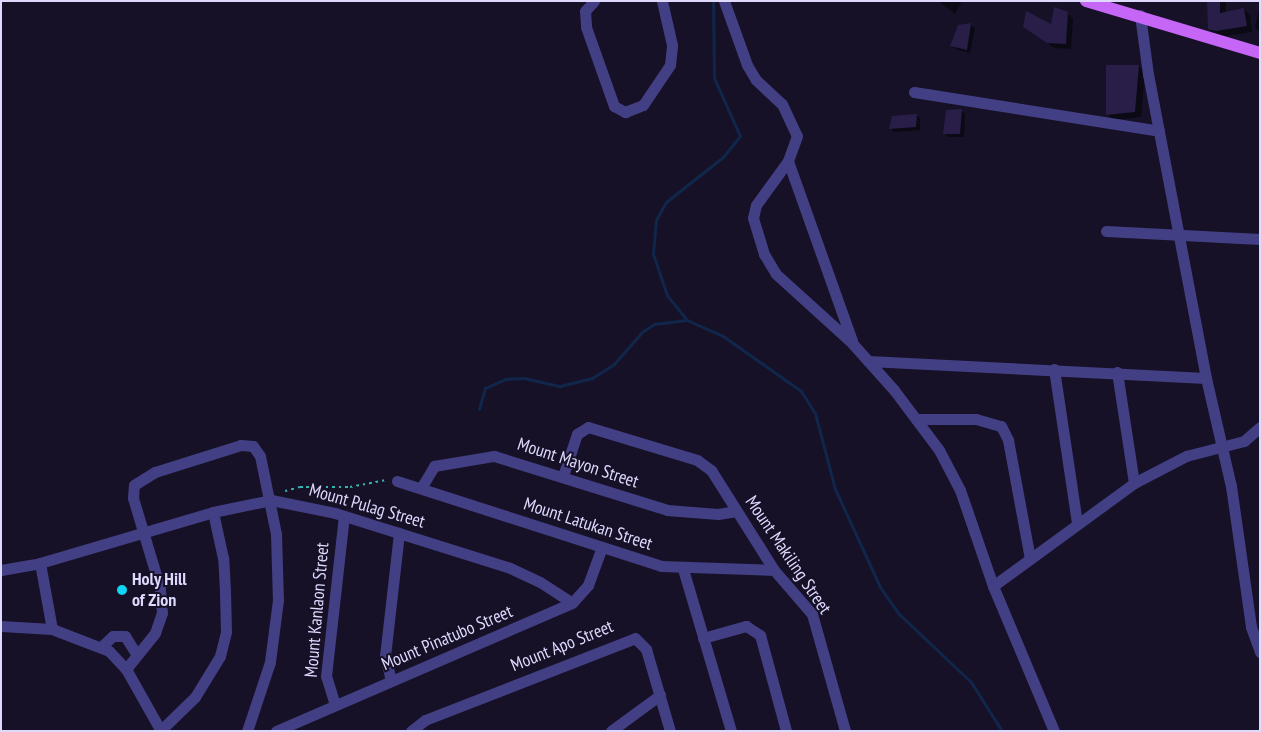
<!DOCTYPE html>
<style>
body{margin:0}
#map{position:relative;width:1261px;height:732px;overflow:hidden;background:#161127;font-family:"PT Sans Narrow",sans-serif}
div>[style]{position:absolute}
.shadow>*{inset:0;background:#0007}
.stream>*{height:3px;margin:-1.5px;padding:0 1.5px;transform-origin:1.5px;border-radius:1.5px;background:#11264b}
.building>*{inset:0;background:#281e47}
.path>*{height:2px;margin-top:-1px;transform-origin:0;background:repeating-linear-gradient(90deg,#36b4b0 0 2.5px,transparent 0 6.5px)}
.minor>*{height:11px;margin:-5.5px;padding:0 5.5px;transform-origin:5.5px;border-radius:5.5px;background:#433f84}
.major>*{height:12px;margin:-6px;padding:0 6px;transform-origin:6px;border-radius:6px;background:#c566f7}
.dots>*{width:14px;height:14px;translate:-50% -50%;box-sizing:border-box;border:2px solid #161127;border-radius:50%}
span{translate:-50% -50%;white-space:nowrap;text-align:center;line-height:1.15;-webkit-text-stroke:4px #161127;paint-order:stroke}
.street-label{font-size:18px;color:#ded9fd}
.poi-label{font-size:18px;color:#ded9fd;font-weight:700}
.left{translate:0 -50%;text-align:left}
.frame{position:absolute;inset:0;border:2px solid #ded9fd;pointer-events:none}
</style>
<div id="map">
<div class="shadow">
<div style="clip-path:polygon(938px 1px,962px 1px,955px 14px)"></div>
<div style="clip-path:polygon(1209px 1px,1226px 1px,1226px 13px,1244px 9px,1250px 15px,1252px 32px,1222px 37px,1216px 35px,1209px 28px)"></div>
<div style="clip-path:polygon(1259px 10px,1260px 10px,1260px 32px,1255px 28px)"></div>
<div style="clip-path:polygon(1067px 13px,1073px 19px,1071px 49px,1054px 48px,1025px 27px,1052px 26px)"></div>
<div style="clip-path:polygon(971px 25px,975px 28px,970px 53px,955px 49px,952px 46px,959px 26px)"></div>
<div style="clip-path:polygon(1139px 66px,1145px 72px,1141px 117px,1113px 120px,1107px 114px)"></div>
<div style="clip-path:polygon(961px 110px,965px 114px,964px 137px,948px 137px,944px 133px)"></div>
<div style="clip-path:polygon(917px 115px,920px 119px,920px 130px,894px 132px,890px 128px)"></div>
</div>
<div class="stream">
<div style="left:687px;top:320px;width:32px;rotate:-129deg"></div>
<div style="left:667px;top:295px;width:43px;rotate:-108.9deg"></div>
<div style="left:653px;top:254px;width:34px;rotate:-85deg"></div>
<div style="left:656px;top:220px;width:21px;rotate:-61deg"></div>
<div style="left:666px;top:202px;width:73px;rotate:-38.3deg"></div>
<div style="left:723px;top:157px;width:27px;rotate:-51deg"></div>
<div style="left:740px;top:136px;width:64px;rotate:-114.1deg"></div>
<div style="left:714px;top:78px;width:77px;rotate:-90.7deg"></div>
<div style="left:479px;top:409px;width:22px;rotate:-74deg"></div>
<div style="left:485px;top:388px;width:22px;rotate:-24deg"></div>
<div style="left:505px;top:379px;width:19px;rotate:-3deg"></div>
<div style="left:524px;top:378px;width:37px;rotate:13deg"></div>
<div style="left:560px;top:386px;width:33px;rotate:-14deg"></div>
<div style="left:592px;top:378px;width:26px;rotate:-32deg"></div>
<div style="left:614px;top:364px;width:43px;rotate:-48.8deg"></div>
<div style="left:642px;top:332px;width:14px;rotate:-34deg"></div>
<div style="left:654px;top:324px;width:33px;rotate:-7deg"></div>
<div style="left:687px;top:320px;width:39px;rotate:24deg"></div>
<div style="left:723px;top:336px;width:95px;rotate:35.2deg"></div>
<div style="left:801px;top:391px;width:26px;rotate:58deg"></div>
<div style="left:815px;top:413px;width:79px;rotate:75.3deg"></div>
<div style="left:835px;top:489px;width:108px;rotate:65.3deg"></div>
<div style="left:880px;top:587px;width:33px;rotate:55deg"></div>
<div style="left:899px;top:614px;width:99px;rotate:43.4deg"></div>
<div style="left:971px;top:682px;width:58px;rotate:57.7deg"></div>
</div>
<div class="building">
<div style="clip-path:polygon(1207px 1px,1220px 1px,1220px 13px,1244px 8px,1247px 26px,1216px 31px,1208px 29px)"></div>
<div style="clip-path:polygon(1054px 7px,1068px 12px,1066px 44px,1047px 43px,1023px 27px,1026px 11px,1051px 24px)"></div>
<div style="clip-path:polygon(971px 23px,967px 50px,950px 46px,958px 25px)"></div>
<div style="clip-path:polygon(1106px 65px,1139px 65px,1135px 112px,1106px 115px)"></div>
<div style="clip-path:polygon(962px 109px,960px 134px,943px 134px,946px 110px)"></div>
<div style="clip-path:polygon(917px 114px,916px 127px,889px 129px,892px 116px)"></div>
</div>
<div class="path">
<div style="left:285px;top:491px;width:16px;rotate:-15deg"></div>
<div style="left:300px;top:487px;width:50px"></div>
<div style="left:350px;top:487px;width:38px;rotate:-11deg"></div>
</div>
<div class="minor">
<div style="left:594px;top:1px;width:13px;rotate:132deg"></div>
<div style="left:585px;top:11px;width:16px;rotate:86deg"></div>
<div style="left:586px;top:27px;width:84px;rotate:70.5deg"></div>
<div style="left:614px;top:106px;width:13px;rotate:29deg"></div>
<div style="left:625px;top:112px;width:19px;rotate:-21deg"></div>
<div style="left:643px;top:105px;width:48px;rotate:-56deg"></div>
<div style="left:670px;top:65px;width:20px;rotate:-84deg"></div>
<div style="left:672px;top:45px;width:45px;rotate:-102.8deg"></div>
<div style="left:724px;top:1px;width:68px;rotate:70.2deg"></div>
<div style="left:747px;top:65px;width:17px;rotate:59deg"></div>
<div style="left:756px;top:80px;width:35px;rotate:43deg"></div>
<div style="left:782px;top:104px;width:35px;rotate:65deg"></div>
<div style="left:797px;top:136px;width:27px;rotate:110deg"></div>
<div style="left:788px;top:161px;width:54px;rotate:126deg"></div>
<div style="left:756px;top:205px;width:13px;rotate:103deg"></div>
<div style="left:753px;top:218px;width:38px;rotate:73deg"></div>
<div style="left:764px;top:254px;width:23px;rotate:59deg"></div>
<div style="left:776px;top:274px;width:103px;rotate:42.2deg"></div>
<div style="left:852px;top:343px;width:63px;rotate:48.2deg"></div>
<div style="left:894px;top:390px;width:75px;rotate:53.1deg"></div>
<div style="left:939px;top:450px;width:45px;rotate:62.3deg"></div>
<div style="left:960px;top:490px;width:102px;rotate:71deg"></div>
<div style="left:993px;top:586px;width:157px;rotate:67.2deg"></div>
<div style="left:1140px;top:15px;width:60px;rotate:82.3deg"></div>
<div style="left:1148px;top:74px;width:309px;rotate:79.2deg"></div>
<div style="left:1206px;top:378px;width:111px;rotate:77deg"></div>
<div style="left:1231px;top:486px;width:142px;rotate:81.9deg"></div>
<div style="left:1251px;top:627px;width:27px;rotate:70deg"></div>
<div style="left:914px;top:92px;width:248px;rotate:9deg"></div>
<div style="left:788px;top:161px;width:191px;rotate:70.4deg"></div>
<div style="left:1106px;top:231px;width:154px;rotate:3deg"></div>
<div style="left:868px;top:361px;width:338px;rotate:2.9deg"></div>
<div style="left:1054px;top:369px;width:155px;rotate:81.5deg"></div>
<div style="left:1117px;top:372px;width:112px;rotate:81.3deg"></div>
<div style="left:916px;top:419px;width:60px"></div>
<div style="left:976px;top:419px;width:26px;rotate:16deg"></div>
<div style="left:1001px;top:426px;width:16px;rotate:63deg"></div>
<div style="left:1008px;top:440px;width:121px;rotate:79.5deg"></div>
<div style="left:563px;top:476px;width:44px;rotate:-71.6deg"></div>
<div style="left:577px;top:434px;width:13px;rotate:-32deg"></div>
<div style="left:588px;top:427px;width:114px;rotate:16.8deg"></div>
<div style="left:697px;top:460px;width:17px;rotate:36deg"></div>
<div style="left:711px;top:470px;width:118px;rotate:57.8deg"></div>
<div style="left:774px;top:570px;width:58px;rotate:49.2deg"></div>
<div style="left:812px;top:614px;width:122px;rotate:74.2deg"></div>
<div style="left:397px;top:481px;width:277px;rotate:17.8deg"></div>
<div style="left:661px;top:566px;width:113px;rotate:2deg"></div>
<div style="left:421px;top:488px;width:26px;rotate:-59deg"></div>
<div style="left:434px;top:466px;width:61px;rotate:-9.5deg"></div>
<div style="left:494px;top:456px;width:181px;rotate:17.3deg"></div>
<div style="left:667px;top:510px;width:51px;rotate:4.5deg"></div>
<div style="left:718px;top:514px;width:19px;rotate:-9deg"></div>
<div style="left:40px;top:563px;width:67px;rotate:79.7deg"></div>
<div style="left:683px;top:569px;width:169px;rotate:73.5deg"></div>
<div style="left:1px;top:570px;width:40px;rotate:-10deg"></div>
<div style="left:40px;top:563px;width:180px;rotate:-16.4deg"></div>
<div style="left:213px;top:512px;width:59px;rotate:-11.7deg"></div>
<div style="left:271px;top:500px;width:65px;rotate:11.5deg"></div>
<div style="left:335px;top:513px;width:183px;rotate:17.4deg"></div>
<div style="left:510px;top:568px;width:33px;rotate:25deg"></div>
<div style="left:540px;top:582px;width:38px;rotate:33deg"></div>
<div style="left:993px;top:586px;width:175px;rotate:-36.1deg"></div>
<div style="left:1134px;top:483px;width:59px;rotate:-27.4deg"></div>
<div style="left:1186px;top:456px;width:60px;rotate:-14.5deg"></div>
<div style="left:1244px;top:441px;width:21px;rotate:-41deg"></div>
<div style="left:1px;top:626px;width:51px;rotate:3.4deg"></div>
<div style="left:52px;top:629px;width:61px;rotate:21.1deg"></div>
<div style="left:109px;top:651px;width:25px;rotate:47deg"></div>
<div style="left:126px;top:669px;width:71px;rotate:60.6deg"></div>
<div style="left:703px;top:638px;width:45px;rotate:-15.6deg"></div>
<div style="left:746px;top:626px;width:17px;rotate:33deg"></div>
<div style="left:760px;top:635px;width:99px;rotate:74.8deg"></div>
<div style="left:101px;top:647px;width:16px;rotate:-43deg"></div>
<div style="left:113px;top:636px;width:12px"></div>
<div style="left:125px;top:636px;width:22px;rotate:58deg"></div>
<div style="left:126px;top:669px;width:46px;rotate:-51.1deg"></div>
<div style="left:155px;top:633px;width:21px;rotate:-71deg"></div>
<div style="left:162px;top:613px;width:25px;rotate:-95deg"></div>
<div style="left:160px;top:588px;width:94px;rotate:-106.7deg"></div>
<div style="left:133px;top:498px;width:13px;rotate:-86deg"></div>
<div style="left:134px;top:485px;width:25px;rotate:-32deg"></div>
<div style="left:155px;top:472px;width:90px;rotate:-17.4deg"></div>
<div style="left:241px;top:445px;width:12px;rotate:5deg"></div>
<div style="left:253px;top:446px;width:12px;rotate:55deg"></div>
<div style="left:260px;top:456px;width:80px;rotate:78.4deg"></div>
<div style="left:276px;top:534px;width:66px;rotate:88.3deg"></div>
<div style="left:278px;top:600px;width:63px;rotate:97.4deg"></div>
<div style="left:270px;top:662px;width:73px;rotate:108.4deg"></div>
<div style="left:391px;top:681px;width:26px;rotate:-103deg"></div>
<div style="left:385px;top:656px;width:124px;rotate:-83.5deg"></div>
<div style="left:335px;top:705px;width:30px;rotate:-107deg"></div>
<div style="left:326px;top:676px;width:161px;rotate:-83.6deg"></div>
<div style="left:161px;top:730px;width:47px;rotate:-44.1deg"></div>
<div style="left:195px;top:697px;width:48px;rotate:-58.6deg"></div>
<div style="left:220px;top:656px;width:25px;rotate:-76deg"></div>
<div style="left:226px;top:632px;width:41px;rotate:-91.4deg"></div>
<div style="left:225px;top:591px;width:33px;rotate:-93deg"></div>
<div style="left:223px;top:558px;width:47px;rotate:-102.3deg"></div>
<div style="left:276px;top:731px;width:322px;rotate:-23.4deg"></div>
<div style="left:572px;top:603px;width:24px;rotate:-48deg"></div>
<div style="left:588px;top:585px;width:40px;rotate:-69.8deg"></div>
<div style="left:411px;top:731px;width:18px;rotate:-38deg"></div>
<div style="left:425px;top:720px;width:225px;rotate:-21.3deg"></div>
<div style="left:635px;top:638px;width:16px;rotate:45deg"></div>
<div style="left:646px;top:649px;width:85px;rotate:73.7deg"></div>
<div style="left:611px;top:731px;width:61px;rotate:-36.3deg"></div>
</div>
<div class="major">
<div style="left:1086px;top:1px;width:182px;rotate:16.6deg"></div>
</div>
<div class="dots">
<div style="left:122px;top:590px;background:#10d6f3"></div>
</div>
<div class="street-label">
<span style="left:578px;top:463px;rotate:18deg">Mount Mayon Street</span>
<span style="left:367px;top:506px;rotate:16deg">Mount Pulag Street</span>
<span style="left:588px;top:524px;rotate:18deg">Mount Latukan Street</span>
<span style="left:788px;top:555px;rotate:56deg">Mount Makiling Street</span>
<span style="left:317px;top:610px;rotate:-85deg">Mount Kanlaon Street</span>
<span style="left:447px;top:638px;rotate:-23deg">Mount Pinatubo Street</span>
<span style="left:562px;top:646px;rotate:-22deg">Mount Apo Street</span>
</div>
<div class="poi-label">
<span class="left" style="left:132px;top:590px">Holy Hill<br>of Zion</span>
</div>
<div class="frame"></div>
</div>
